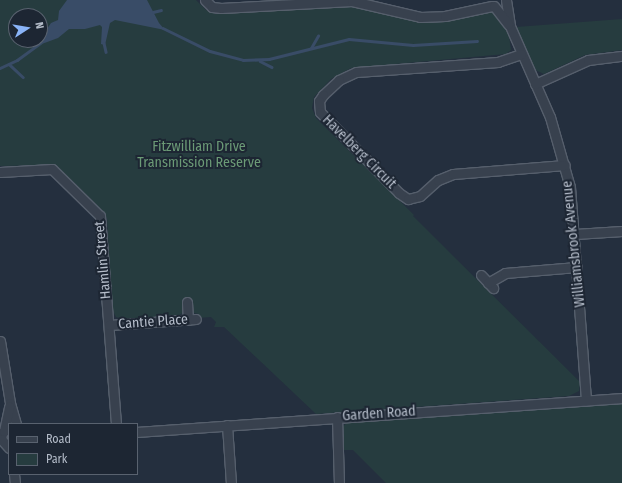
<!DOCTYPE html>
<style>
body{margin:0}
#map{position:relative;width:622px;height:483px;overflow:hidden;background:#242f3e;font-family:"Fira Sans Condensed",sans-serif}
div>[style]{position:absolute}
.green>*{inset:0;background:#263c3f}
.water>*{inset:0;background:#394c67}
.stream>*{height:2.5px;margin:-1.25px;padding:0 1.25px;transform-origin:1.25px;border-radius:1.25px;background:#394c67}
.roads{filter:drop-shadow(1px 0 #565f6c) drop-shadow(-1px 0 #565f6c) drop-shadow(0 1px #565f6c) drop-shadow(0 -1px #565f6c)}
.street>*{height:9px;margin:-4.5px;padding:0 4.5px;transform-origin:4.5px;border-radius:4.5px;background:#38414e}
span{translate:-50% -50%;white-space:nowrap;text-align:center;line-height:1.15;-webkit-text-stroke:4px #1d2633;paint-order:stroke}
.park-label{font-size:14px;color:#6b9a76}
.street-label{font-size:14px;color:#b4bcc9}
.legend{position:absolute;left:8px;top:423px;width:130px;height:52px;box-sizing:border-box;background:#1d2633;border:1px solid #59626f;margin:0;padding:5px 7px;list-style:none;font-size:12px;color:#b4bcc9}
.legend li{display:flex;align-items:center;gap:8px;height:20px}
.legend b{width:20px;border:1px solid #59626f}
.north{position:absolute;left:8px;top:8px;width:40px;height:40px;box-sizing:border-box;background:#1d2633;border:1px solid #59626f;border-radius:50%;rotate:78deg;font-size:11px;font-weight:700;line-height:16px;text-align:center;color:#b4bcc9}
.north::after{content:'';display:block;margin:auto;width:14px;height:18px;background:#8ab4f8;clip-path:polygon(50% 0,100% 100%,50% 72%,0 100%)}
</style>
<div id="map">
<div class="green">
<div style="clip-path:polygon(evenodd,0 0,196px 0,206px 10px,216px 14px,354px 6px,405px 19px,430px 22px,492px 10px,502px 21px,509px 36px,511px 50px,506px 54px,351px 68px,331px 79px,314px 97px,312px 108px,316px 118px,414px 215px,413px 216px,580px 382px,579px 391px,569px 396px,316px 414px,224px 327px,214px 327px,216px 322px,211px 317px,199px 318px,199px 314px,194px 313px,192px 299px,182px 300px,183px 312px,180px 315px,124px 319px,116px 317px,112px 309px,107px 219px,103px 211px,56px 165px,0 166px,0 0,16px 16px,40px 16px,40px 40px,16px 40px,16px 16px)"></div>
<div style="clip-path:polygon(622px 19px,622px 50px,585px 55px,544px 74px,533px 69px,516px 27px)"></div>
<div style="clip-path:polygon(622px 403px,622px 483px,386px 483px,353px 450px,341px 450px,341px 428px,348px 422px)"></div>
</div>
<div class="water">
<div style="clip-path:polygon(67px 0,147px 0,159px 23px,165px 30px,115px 20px,110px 23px,105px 45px,101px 44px,102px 27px,100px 25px,85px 29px,69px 29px,58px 38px,39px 45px,38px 42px,51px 23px,58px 20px,59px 11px)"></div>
</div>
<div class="stream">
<div style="left:153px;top:12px;width:8px;rotate:-14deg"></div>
<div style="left:163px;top:28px;width:52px;rotate:26.1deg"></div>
<div style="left:210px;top:51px;width:34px;rotate:15deg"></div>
<div style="left:243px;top:60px;width:26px;rotate:-2deg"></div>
<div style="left:269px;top:59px;width:82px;rotate:-14deg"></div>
<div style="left:349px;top:39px;width:64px;rotate:5.4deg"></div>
<div style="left:413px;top:45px;width:64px;rotate:-3.6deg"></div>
<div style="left:104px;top:43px;width:9px;rotate:77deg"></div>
<div style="left:311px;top:48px;width:14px;rotate:-60deg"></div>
<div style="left:260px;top:61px;width:13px;rotate:27deg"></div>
<div style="left:9px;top:64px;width:19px;rotate:43deg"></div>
<div style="left:0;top:68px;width:19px;rotate:-25deg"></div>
<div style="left:17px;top:60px;width:29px;rotate:-36deg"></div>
</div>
<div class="roads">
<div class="street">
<div style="left:205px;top:0;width:10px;rotate:45deg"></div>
<div style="left:212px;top:7px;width:9px;rotate:6deg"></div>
<div style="left:221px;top:8px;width:131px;rotate:-3.1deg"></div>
<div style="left:352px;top:1px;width:70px;rotate:13.2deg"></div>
<div style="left:420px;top:17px;width:25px;rotate:-2deg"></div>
<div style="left:445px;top:16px;width:48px;rotate:-12deg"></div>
<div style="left:506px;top:0;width:26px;rotate:81deg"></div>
<div style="left:510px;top:26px;width:99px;rotate:66.3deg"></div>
<div style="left:550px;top:117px;width:73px;rotate:74.1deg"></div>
<div style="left:570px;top:187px;width:214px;rotate:85.7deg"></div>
<div style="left:494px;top:6px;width:23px;rotate:52deg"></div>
<div style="left:521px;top:54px;width:24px;rotate:161deg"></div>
<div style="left:498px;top:62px;width:142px;rotate:176deg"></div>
<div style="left:356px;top:72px;width:19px;rotate:155deg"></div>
<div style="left:339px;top:80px;width:22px;rotate:137deg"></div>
<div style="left:323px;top:95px;width:7px;rotate:124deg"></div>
<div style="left:319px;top:101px;width:11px;rotate:85deg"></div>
<div style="left:320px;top:112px;width:113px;rotate:45.7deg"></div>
<div style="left:399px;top:193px;width:11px;rotate:34deg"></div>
<div style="left:408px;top:199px;width:12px;rotate:-14deg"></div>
<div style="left:420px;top:196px;width:24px;rotate:-42deg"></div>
<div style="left:438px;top:180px;width:16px;rotate:-22deg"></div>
<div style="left:453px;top:174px;width:112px;rotate:-4.6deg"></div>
<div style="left:535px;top:84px;width:58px;rotate:-24.4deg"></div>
<div style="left:588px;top:60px;width:34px;rotate:-7deg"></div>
<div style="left:0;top:172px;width:52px;rotate:-3.3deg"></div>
<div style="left:52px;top:169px;width:67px;rotate:44.4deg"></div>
<div style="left:100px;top:216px;width:209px;rotate:85.6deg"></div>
<div style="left:575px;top:234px;width:47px;rotate:-3.7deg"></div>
<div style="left:481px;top:275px;width:18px;rotate:47deg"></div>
<div style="left:488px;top:283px;width:20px;rotate:-30deg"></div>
<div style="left:505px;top:273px;width:72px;rotate:-4.8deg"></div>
<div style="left:187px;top:302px;width:18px;rotate:87deg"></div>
<div style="left:109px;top:325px;width:87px;rotate:-3.9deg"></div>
<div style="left:0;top:341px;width:63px;rotate:80.8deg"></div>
<div style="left:10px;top:403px;width:22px;rotate:74deg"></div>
<div style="left:337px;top:417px;width:66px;rotate:88.3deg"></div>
<div style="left:227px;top:425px;width:58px;rotate:86.1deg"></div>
<div style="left:8px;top:428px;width:8px;rotate:140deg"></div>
<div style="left:2px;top:433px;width:6px;rotate:99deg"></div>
<div style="left:1px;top:439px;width:12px;rotate:48deg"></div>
<div style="left:4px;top:431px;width:25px;rotate:-78deg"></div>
<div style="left:137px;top:432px;width:486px;rotate:-4deg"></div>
<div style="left:14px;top:474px;width:9px;rotate:84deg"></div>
</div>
</div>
<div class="park-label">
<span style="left:199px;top:155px">Fitzwilliam Drive<br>Transmission Reserve</span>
</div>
<div class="street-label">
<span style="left:359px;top:152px;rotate:45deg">Havelberg Circuit</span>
<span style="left:574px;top:244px;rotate:-96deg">Williamsbrook Avenue</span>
<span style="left:103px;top:260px;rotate:-95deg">Hamlin Street</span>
<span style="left:153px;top:322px;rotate:-4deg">Cantie Place</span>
<span style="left:379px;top:414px;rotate:-4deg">Garden Road</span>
</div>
<ul class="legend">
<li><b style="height:5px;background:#38414e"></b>Road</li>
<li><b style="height:11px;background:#263c3f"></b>Park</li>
</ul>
<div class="north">N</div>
</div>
